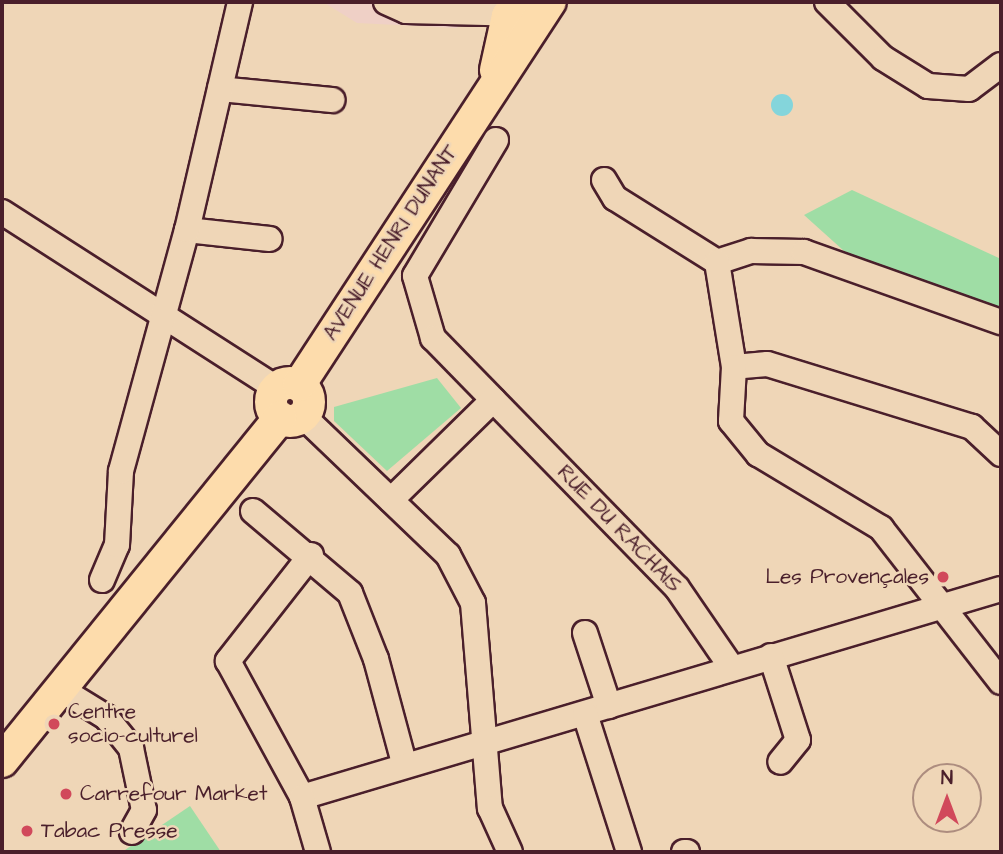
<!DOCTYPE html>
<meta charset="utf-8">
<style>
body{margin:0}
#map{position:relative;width:1003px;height:854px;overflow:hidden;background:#efd6b7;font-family:"Architects Daughter",sans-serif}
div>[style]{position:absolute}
.built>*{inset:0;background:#efd0c6}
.green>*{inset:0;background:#9fdda5}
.water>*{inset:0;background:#84d5db}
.round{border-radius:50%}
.roads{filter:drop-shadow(2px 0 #4a1f2b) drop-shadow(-2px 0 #4a1f2b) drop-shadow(0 2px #4a1f2b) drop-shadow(0 -2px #4a1f2b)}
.minor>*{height:24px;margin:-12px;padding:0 12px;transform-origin:12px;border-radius:12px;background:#efd6b7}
.major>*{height:32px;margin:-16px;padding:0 16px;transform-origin:16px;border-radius:16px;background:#fddcac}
.major>.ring{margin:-16px;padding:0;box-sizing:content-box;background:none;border:32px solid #fddcac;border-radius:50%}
.dots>*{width:19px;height:19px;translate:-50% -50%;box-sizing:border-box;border:4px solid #efd6b7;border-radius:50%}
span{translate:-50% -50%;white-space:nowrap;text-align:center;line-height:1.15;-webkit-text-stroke:5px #efd6b7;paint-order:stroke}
.street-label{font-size:21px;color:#4a1f2b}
.poi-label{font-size:21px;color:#4a1f2b}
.right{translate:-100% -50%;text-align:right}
.left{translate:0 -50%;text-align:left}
.frame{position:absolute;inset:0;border:4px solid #4a1f2b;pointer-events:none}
.north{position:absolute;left:912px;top:763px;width:70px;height:70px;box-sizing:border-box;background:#efd6b7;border:2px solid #ad8d7f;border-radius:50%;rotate:0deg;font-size:19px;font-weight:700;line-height:28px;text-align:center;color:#4a1f2b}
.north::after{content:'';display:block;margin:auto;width:24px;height:32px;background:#d1495b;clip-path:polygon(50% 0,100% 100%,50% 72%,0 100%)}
</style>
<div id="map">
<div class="built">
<div style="clip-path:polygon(323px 2px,478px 2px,457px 28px,357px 23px)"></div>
</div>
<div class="green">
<div style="clip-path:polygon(852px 190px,1001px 259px,1001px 314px,844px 251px,804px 215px)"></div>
<div style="clip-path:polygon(437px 378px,461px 408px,387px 471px,334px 421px,334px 407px)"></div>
<div style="clip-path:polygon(190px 806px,221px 852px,122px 852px)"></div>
</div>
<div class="water">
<div class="round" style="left:771px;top:94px;width:22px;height:22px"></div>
</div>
<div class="roads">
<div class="minor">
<div style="left:386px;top:2px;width:22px;rotate:24deg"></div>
<div style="left:406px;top:11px;width:119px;rotate:1.4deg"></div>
<div style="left:827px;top:2px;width:79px;rotate:45deg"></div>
<div style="left:883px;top:58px;width:53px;rotate:31.9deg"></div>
<div style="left:928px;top:86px;width:41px;rotate:4.2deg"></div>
<div style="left:969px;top:89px;width:40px;rotate:-37deg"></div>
<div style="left:220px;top:89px;width:113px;rotate:5.6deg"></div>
<div style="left:496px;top:140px;width:158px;rotate:120.8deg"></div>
<div style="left:415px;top:276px;width:65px;rotate:73.8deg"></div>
<div style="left:433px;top:338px;width:349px;rotate:45.7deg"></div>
<div style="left:677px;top:588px;width:97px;rotate:55.5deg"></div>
<div style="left:604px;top:180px;width:21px;rotate:59deg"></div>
<div style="left:615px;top:198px;width:120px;rotate:32.1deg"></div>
<div style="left:717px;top:262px;width:36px;rotate:-18deg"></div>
<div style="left:751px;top:251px;width:53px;rotate:1.1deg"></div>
<div style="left:804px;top:252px;width:209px;rotate:19.6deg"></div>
<div style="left:2px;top:212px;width:326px;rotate:32.7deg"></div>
<div style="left:187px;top:230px;width:83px;rotate:6.2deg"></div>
<div style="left:717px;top:262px;width:106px;rotate:80.8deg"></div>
<div style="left:303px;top:416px;width:201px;rotate:43.8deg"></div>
<div style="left:448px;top:555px;width:54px;rotate:62.5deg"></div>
<div style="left:473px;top:603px;width:206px;rotate:85.3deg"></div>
<div style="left:490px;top:808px;width:48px;rotate:65.6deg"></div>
<div style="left:1001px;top:454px;width:40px;rotate:-137deg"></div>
<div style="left:972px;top:427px;width:214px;rotate:-162.9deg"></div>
<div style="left:767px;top:364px;width:33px;rotate:175deg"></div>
<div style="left:734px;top:367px;width:54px;rotate:93.2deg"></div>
<div style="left:731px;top:421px;width:43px;rotate:50.7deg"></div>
<div style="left:758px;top:454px;width:144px;rotate:31deg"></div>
<div style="left:881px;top:528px;width:195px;rotate:52.1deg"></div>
<div style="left:391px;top:500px;width:143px;rotate:-44.4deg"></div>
<div style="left:253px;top:511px;width:127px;rotate:40.2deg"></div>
<div style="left:350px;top:593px;width:71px;rotate:68.5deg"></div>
<div style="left:376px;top:659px;width:108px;rotate:74.9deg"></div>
<div style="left:311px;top:555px;width:135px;rotate:128.1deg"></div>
<div style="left:228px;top:661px;width:155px;rotate:61.4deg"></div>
<div style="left:302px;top:797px;width:729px;rotate:-16.57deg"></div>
<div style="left:102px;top:580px;width:38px;rotate:-67deg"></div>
<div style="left:117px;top:545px;width:74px;rotate:-86.9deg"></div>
<div style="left:121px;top:471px;width:250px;rotate:-74.7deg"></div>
<div style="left:187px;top:230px;width:234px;rotate:-76.9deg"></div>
<div style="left:585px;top:633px;width:77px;rotate:71.8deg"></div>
<div style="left:771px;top:656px;width:88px;rotate:72.2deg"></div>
<div style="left:798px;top:740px;width:28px;rotate:129deg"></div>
<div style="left:62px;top:690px;width:52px;rotate:31.5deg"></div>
<div style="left:106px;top:717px;width:40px;rotate:51deg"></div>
<div style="left:131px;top:748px;width:63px;rotate:78.2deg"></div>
<div style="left:144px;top:810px;width:25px;rotate:119deg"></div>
<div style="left:585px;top:714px;width:145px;rotate:72.3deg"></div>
<div style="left:302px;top:797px;width:57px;rotate:73.8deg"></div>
<div style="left:684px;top:852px;width:3px"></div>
</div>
<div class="major">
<div style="left:496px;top:70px;width:55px;rotate:-77.5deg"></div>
<div style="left:508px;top:16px;width:17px;rotate:-54deg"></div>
<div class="ring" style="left:271px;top:383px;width:6px;height:6px"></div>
<div style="left:299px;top:385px;width:458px;rotate:-56.8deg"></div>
<div style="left:2px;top:761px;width:442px;rotate:-51deg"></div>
</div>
</div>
<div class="dots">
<div style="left:943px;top:577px;background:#d1495b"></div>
<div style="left:54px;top:724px;background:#d1495b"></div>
<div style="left:66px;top:794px;background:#d1495b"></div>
<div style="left:27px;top:831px;background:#d1495b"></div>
</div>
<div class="street-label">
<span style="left:391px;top:243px;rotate:-57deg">AVENUE HENRI DUNANT</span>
<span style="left:619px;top:529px;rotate:46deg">RUE DU RACHAIS</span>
</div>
<div class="poi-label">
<span class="right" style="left:929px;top:577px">Les Provençales</span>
<span class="left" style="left:68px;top:724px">Centre<br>socio-culturel</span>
<span class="left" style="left:80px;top:794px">Carrefour Market</span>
<span class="left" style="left:41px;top:831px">Tabac Presse</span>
</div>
<div class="frame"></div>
<div class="north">N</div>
</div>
